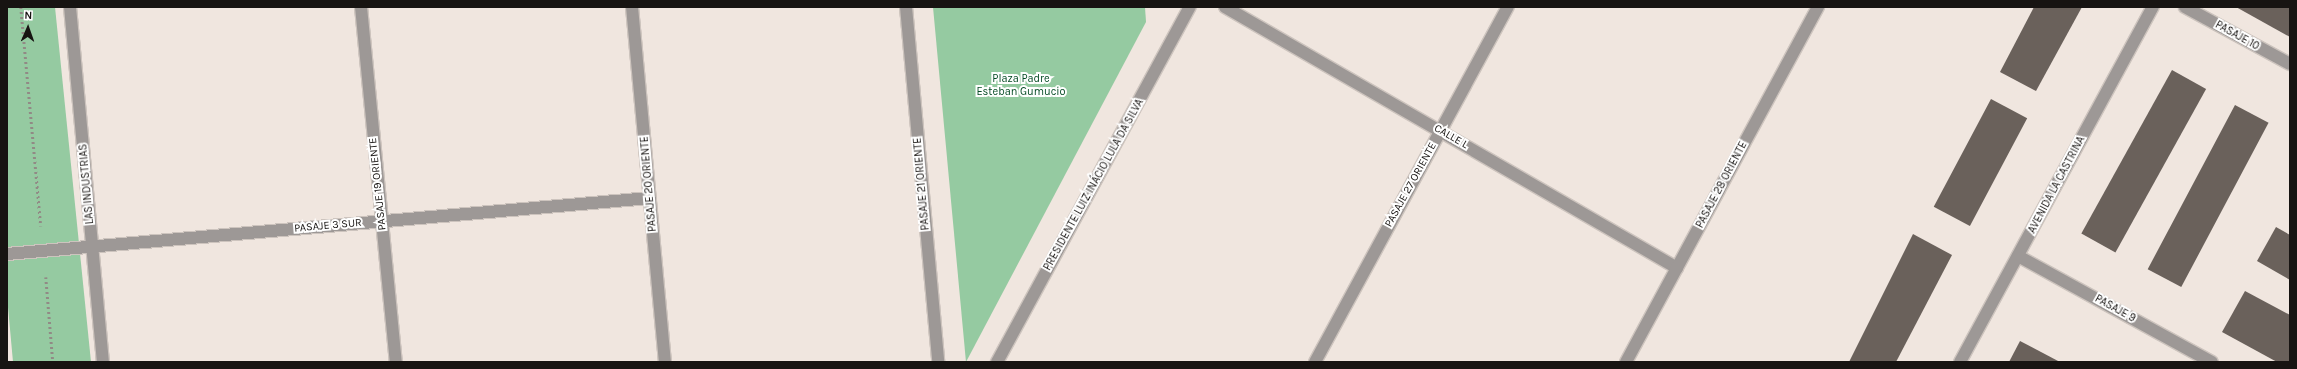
<!DOCTYPE html>
<meta charset="utf-8">
<style>
body{margin:0}
#map{position:relative;width:2297px;height:369px;overflow:hidden;background:#f0e6df;font-family:Karla,sans-serif}
div>[style]{position:absolute}
.green>*{inset:0;background:#95caa1}
.building>*{inset:0;background:#6a615b;transform-origin:0 0}
.path>*{height:2.5px;margin-top:-1.25px;transform-origin:0;background:repeating-linear-gradient(90deg,#918a85 0 2px,transparent 0 5px)}
.roads{filter:drop-shadow(1px 0 #cdc4be) drop-shadow(-1px 0 #cdc4be) drop-shadow(0 1px #cdc4be) drop-shadow(0 -1px #cdc4be)}
.minor>*{height:12px;margin:-6px;padding:0 6px;transform-origin:6px;border-radius:6px;background:#9d9896}
span{translate:-50% -50%;white-space:nowrap;text-align:center;line-height:1.15;-webkit-text-stroke:4px #fff;paint-order:stroke}
.street-label{font-size:11px;color:#171412}
.park-label{font-size:11px;color:#044a23}
.frame{position:absolute;inset:0;border:8px solid #171412;pointer-events:none}
.north{position:absolute;left:8px;top:8px;width:40px;height:40px;-webkit-text-stroke:3px #fff;paint-order:stroke;rotate:2deg;font-size:11px;font-weight:700;line-height:16px;text-align:center;color:#171412}
.north::after{content:'';display:block;margin:auto;width:14px;height:18px;background:#171412;clip-path:polygon(50% 0,100% 100%,50% 72%,0 100%)}
</style>
<div id="map">
<div class="green">
<div style="clip-path:polygon(7px 7px,55px 7px,91px 362px,13px 362px,7px 296px)"></div>
<div style="clip-path:polygon(933px 7px,1145px 7px,1146px 22px,966px 362px)"></div>
</div>
<div class="building">
<div style="clip-path:polygon(2034px 7px,2082px 7px,2036px 91px,2000px 72px)"></div>
<div style="clip-path:polygon(2236px 7px,2290px 7px,2290px 37px)"></div>
<div style="left:2172px;top:70px;width:39px;height:187px;rotate:29deg"></div>
<div style="left:1991px;top:99px;width:41px;height:122px;rotate:28deg"></div>
<div style="left:2235px;top:105px;width:38px;height:186px;rotate:28deg"></div>
<div style="clip-path:polygon(2276px 227px,2290px 235px,2290px 280px,2257px 261px)"></div>
<div style="clip-path:polygon(1913px 234px,1952px 255px,1896px 362px,1849px 362px)"></div>
<div style="clip-path:polygon(2245px 291px,2290px 315px,2290px 362px,2277px 362px,2222px 332px)"></div>
<div style="clip-path:polygon(2020px 341px,2060px 362px,2009px 362px)"></div>
</div>
<div class="path">
<div style="left:21px;top:7px;width:220px;rotate:84.8deg"></div>
<div style="left:46px;top:277px;width:85px;rotate:85.3deg"></div>
</div>
<div class="roads">
<div class="minor">
<div style="left:70px;top:7px;width:357px;rotate:84.7deg"></div>
<div style="left:361px;top:7px;width:357px;rotate:84.4deg"></div>
<div style="left:632px;top:7px;width:357px;rotate:84.7deg"></div>
<div style="left:906px;top:7px;width:356px;rotate:84.8deg"></div>
<div style="left:1225px;top:7px;width:522px;rotate:30deg"></div>
<div style="left:2185px;top:7px;width:119px;rotate:28.5deg"></div>
<div style="left:7px;top:254px;width:645px;rotate:-4.98deg"></div>
<div style="left:2018px;top:256px;width:221px;rotate:28.7deg"></div>
<div style="left:997px;top:362px;width:404px;rotate:-61.5deg"></div>
<div style="left:1315px;top:362px;width:404px;rotate:-61.5deg"></div>
<div style="left:1626px;top:362px;width:404px;rotate:-61.6deg"></div>
<div style="left:1960px;top:362px;width:404px;rotate:-61.5deg"></div>
</div>
</div>
<div class="street-label">
<span style="left:2237px;top:36px;rotate:29deg">PASAJE 10</span>
<span style="left:1451px;top:137px;rotate:30deg">CALLE L</span>
<span style="left:87px;top:184px;rotate:-95deg">LAS INDUSTRIAS</span>
<span style="left:378px;top:184px;rotate:-96deg">PASAJE 19 ORIENTE</span>
<span style="left:649px;top:184px;rotate:-95deg">PASAJE 20 ORIENTE</span>
<span style="left:922px;top:184px;rotate:-95deg">PASAJE 21 ORIENTE</span>
<span style="left:1094px;top:185px;rotate:-61deg">PRESIDENTE LUIZ INÁCIO LULA DA SILVA</span>
<span style="left:1411px;top:185px;rotate:-61deg">PASAJE 27 ORIENTE</span>
<span style="left:1722px;top:185px;rotate:-62deg">PASAJE 28 ORIENTE</span>
<span style="left:2057px;top:185px;rotate:-62deg">AVENIDA LA CASTRINA</span>
<span style="left:328px;top:226px;rotate:-5deg">PASAJE 3 SUR</span>
<span style="left:2115px;top:309px;rotate:29deg">PASAJE 9</span>
</div>
<div class="park-label">
<span style="left:1021px;top:86px">Plaza Padre<br>Esteban Gumucio</span>
</div>
<div class="frame"></div>
<div class="north">N</div>
</div>
